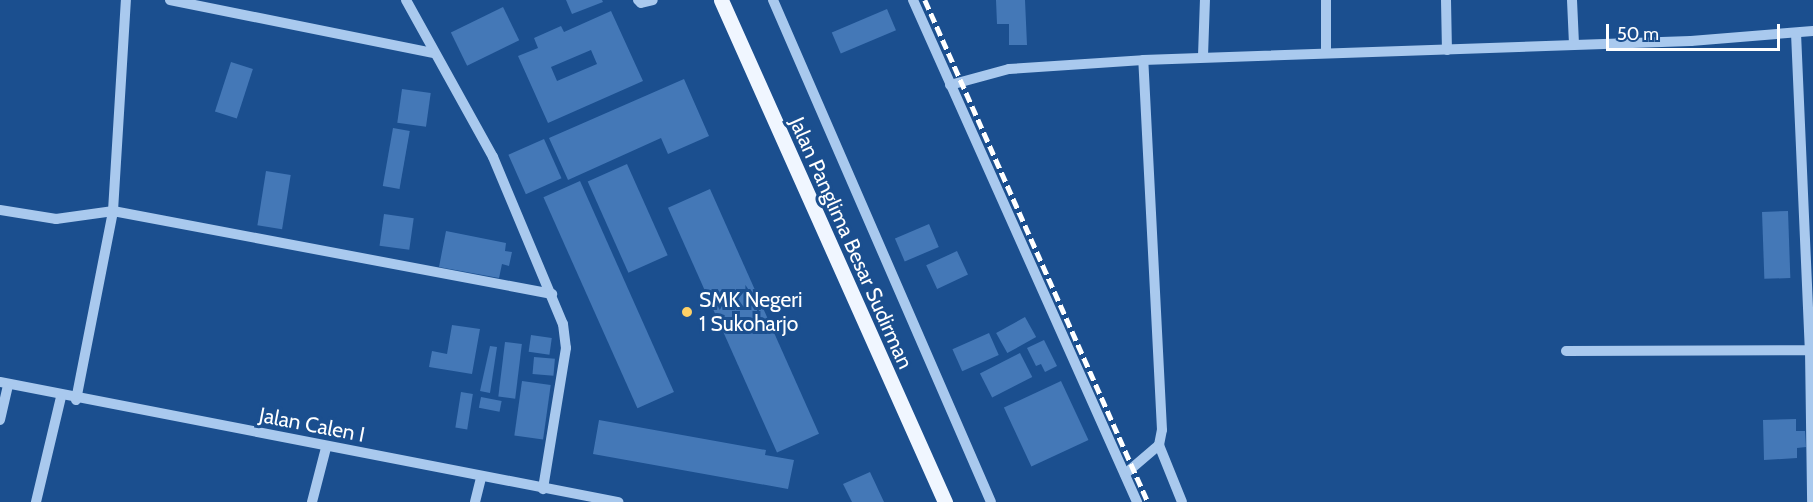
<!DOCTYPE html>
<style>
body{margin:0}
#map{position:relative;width:1813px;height:502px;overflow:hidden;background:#1b4f8f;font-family:Cabin,sans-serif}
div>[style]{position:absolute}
.building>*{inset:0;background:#4478b7;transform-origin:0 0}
.minor>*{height:10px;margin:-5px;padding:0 5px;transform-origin:5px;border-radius:5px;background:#a9c9ee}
.major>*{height:15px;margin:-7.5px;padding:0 7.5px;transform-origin:7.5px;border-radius:7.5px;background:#f0f6ff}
.rail>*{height:4.5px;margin-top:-2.25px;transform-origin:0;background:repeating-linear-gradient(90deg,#fff 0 10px,transparent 0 14.5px)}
.dots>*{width:16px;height:16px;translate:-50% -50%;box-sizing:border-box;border:3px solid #1b4f8f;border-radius:50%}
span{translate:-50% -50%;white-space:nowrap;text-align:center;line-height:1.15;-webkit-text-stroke:6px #1b4f8f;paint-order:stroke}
.street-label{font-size:21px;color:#fff}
.poi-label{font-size:21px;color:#fff}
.left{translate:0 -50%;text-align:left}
.scale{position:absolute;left:1606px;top:24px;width:174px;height:27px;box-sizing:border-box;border:3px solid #fff;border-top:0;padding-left:8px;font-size:18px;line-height:21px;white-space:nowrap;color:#fff;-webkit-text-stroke:4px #1b4f8f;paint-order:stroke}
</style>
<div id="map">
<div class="building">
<div style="clip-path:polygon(566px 0,602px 0,603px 2px,572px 14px)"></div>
<div style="clip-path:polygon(996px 0,1025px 0,1027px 45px,1009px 45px,1009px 24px,997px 24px)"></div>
<div style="left:503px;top:7px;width:37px;height:58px;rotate:64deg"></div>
<div style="left:887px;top:9px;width:23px;height:60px;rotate:67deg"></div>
<div style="clip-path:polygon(evenodd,611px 11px,643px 81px,548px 123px,518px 56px,538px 48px,534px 38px,561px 26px,564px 32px,611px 11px,591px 50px,597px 64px,557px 81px,551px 67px,591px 50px)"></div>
<div style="left:231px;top:62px;width:23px;height:52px;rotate:18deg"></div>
<div style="clip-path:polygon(684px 79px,709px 136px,668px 154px,661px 138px,568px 180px,549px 138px)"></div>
<div style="left:402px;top:89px;width:29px;height:34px;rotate:8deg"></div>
<div style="left:393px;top:128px;width:17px;height:59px;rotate:10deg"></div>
<div style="left:544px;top:139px;width:43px;height:39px;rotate:66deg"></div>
<div style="left:627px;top:164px;width:100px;height:43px;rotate:66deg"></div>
<div style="left:266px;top:171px;width:25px;height:55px;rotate:9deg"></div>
<div style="left:580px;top:181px;width:231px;height:40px;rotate:66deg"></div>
<div style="left:710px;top:189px;width:268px;height:46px;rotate:66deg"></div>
<div style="left:1788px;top:211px;width:67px;height:26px;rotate:88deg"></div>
<div style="left:384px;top:214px;width:30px;height:32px;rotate:8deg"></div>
<div style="left:929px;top:224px;width:25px;height:37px;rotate:67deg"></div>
<div style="clip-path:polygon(446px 231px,506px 243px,505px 251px,512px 252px,509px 266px,502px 264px,499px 278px,439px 267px)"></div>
<div style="left:957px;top:251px;width:26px;height:34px;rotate:65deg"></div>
<div style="left:1025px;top:317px;width:23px;height:33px;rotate:61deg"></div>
<div style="clip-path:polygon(452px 325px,480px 329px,472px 374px,429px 367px,432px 351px,447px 354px)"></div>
<div style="left:989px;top:333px;width:24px;height:40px;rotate:66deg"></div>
<div style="left:531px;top:335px;width:21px;height:17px;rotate:8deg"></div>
<div style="clip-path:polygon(1044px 340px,1057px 366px,1045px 372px,1041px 364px,1036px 366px,1027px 348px)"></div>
<div style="left:505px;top:342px;width:17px;height:55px;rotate:7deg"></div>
<div style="clip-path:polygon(490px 346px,497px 347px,490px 393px,480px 391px)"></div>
<div style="left:1020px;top:353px;width:27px;height:45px;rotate:63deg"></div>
<div style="left:534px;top:357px;width:21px;height:17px;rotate:5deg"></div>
<div style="left:522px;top:381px;width:29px;height:55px;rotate:8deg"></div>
<div style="left:1061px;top:381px;width:65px;height:63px;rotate:65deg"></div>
<div style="left:461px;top:392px;width:12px;height:36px;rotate:9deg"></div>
<div style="left:481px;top:397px;width:21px;height:11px;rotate:11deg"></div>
<div style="clip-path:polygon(1796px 419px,1796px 431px,1805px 431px,1806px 447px,1797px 448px,1797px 458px,1764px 460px,1763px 420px)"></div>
<div style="clip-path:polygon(599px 420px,766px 450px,765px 455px,794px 460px,788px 489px,593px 454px)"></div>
<div style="clip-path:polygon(870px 472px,884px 502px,852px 502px,843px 484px)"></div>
</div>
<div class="minor">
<div style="left:170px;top:0;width:269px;rotate:11.4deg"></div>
<div style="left:406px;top:0;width:179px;rotate:61deg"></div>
<div style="left:493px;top:157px;width:181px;rotate:67.3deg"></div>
<div style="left:563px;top:324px;width:24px;rotate:83deg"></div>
<div style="left:566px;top:348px;width:143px;rotate:99.3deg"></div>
<div style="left:638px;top:0;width:4px;rotate:45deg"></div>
<div style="left:641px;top:3px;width:12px;rotate:-14deg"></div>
<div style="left:773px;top:0;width:547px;rotate:66.53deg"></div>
<div style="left:913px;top:0;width:550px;rotate:65.95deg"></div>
<div style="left:1326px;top:0;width:53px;rotate:90deg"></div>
<div style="left:1446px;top:0;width:50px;rotate:88.9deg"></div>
<div style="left:1572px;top:0;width:44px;rotate:87.4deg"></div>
<div style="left:1796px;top:33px;width:317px;rotate:87.5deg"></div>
<div style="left:1810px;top:350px;width:152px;rotate:89.2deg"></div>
<div style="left:1203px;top:56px;width:56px;rotate:-88deg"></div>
<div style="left:950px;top:85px;width:61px;rotate:-15.2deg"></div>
<div style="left:1009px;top:69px;width:134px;rotate:-3.8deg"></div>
<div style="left:1143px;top:60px;width:548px;rotate:-1.99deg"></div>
<div style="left:1691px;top:41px;width:122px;rotate:-4.7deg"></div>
<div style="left:0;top:210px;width:57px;rotate:9.1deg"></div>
<div style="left:56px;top:219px;width:58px;rotate:-8deg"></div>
<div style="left:113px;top:211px;width:447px;rotate:10.7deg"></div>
<div style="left:1566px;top:351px;width:247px;rotate:-0.2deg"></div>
<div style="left:0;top:382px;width:630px;rotate:10.99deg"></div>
<div style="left:76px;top:400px;width:193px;rotate:-78.9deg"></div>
<div style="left:113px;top:211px;width:211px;rotate:-86.5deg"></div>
<div style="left:0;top:420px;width:36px;rotate:-77deg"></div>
<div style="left:1159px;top:445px;width:61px;rotate:68deg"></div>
<div style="left:1125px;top:474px;width:45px;rotate:-40.5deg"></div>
<div style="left:1159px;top:445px;width:15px;rotate:-79deg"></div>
<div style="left:1162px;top:430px;width:370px;rotate:-92.9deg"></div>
<div style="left:36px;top:502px;width:108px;rotate:-76.6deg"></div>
<div style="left:312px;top:502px;width:56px;rotate:-75.5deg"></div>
<div style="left:475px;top:502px;width:25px;rotate:-76deg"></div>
</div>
<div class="major">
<div style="left:721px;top:0;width:550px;rotate:65.95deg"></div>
</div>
<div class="rail">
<div style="left:925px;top:0;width:549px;rotate:66.05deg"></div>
</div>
<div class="dots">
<div style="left:687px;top:312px;background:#ffd166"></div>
</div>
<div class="street-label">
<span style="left:851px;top:243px;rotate:66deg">Jalan Panglima Besar Sudirman</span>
<span style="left:312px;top:425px;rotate:11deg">Jalan Calen I</span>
</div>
<div class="poi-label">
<span class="left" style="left:699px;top:312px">SMK Negeri<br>1 Sukoharjo</span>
</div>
<div class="scale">50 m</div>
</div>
